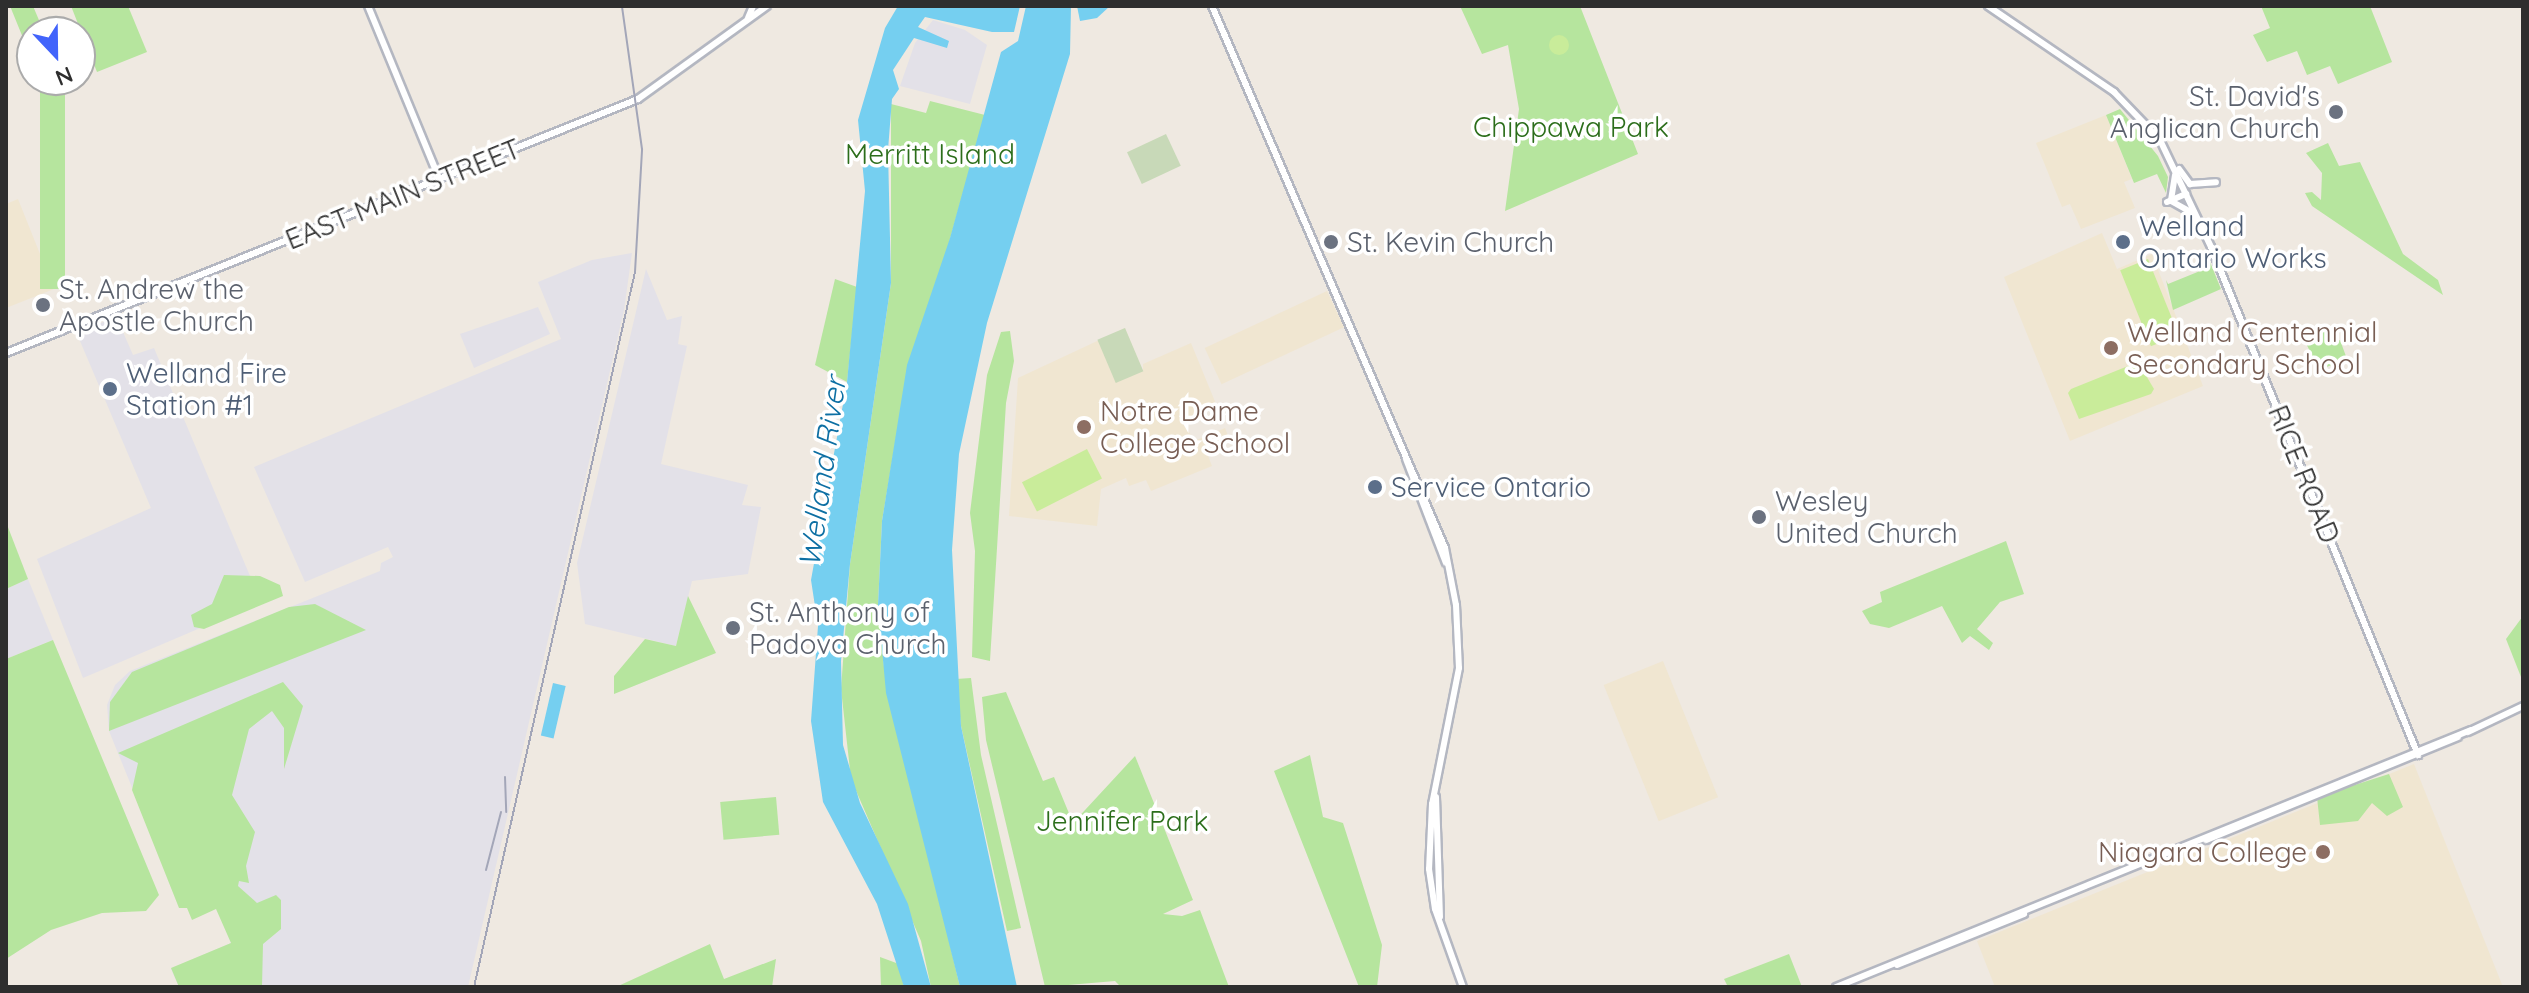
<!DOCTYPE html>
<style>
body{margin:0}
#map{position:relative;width:2529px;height:993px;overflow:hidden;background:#efe9e1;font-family:Quicksand,sans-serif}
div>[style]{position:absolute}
.industrial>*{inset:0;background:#e3e1e8}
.education>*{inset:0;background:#f0e6d1;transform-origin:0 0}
.green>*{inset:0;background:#b6e59e;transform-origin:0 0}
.cemetery>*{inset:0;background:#c8d9b8;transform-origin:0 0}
.pitch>*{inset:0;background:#c9ec9a;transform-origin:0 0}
.round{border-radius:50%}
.water>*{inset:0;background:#75cff0;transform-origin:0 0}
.roads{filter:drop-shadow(2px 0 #b4b7c1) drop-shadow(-2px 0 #b4b7c1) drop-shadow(0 2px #b4b7c1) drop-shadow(0 -2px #b4b7c1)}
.secondary>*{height:6px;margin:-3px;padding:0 3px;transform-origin:3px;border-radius:3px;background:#fff}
.rail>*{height:2px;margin:-1px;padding:0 1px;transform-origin:1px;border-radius:1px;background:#a3a6b8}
.dots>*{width:22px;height:22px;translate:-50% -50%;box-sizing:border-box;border:4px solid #fff;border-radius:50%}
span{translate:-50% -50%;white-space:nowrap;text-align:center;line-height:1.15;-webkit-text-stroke:7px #fff;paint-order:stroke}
.worship-label{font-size:28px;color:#5b616d}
.right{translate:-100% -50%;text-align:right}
.left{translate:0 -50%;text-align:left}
.park-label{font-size:28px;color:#2c6e1b}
.street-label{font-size:28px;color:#2e2e2e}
.service-label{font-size:28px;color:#4e5e75}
.education-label{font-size:28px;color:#785e54}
.water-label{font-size:30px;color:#0d6fa3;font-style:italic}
.frame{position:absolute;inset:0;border:8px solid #2e2e2e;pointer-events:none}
.north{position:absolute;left:16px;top:16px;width:80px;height:80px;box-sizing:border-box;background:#fff;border:2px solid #ababab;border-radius:50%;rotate:158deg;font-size:22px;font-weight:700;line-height:32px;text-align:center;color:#2e2e2e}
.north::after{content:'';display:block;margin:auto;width:28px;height:36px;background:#4264fb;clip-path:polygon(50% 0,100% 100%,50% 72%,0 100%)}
</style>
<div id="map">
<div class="industrial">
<div style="clip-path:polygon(933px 20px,965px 30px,987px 45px,970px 104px,900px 86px,915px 43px)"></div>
<div style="clip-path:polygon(632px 253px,624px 310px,468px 987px,179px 987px,171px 969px,231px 943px,210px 891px,179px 903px,109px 731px,107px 705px,115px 685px,130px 671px,380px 571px,381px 563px,393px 557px,388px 547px,305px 582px,254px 467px,561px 339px,538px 282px,592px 260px)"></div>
<div style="clip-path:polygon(646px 269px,667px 320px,682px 316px,678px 344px,687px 346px,661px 464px,748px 485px,742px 505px,761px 507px,748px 574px,692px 581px,676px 646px,585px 624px,577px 563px)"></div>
<div style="clip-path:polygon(538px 307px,550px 334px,474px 368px,460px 334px)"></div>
<div style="clip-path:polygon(116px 316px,133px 355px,154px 348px,261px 602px,83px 678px,37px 559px,151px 508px,77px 334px)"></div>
<div style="clip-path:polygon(28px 579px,53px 640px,6px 659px,6px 589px)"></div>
</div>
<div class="education">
<div style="clip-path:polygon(2106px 115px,2132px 179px,2124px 182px,2135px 208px,2081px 229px,2070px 204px,2062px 207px,2036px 143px)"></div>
<div style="clip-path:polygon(18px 199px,54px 289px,6px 308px,6px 204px)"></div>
<div style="clip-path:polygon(2102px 233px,2117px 269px,2152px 254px,2203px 386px,2070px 441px,2004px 277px)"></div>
<div style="left:1327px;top:291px;width:40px;height:135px;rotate:65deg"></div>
<div style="clip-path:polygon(1125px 328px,1143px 371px,1143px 364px,1191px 343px,1216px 404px,1183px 420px,1194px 441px,1225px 428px,1229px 438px,1205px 448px,1212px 466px,1151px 491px,1146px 480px,1129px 486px,1126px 478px,1101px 489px,1097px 526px,1009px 516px,1018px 378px)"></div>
<div style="left:1663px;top:661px;width:147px;height:64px;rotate:68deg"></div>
<div style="clip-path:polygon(2414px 764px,2503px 987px,1995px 987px,1977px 941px)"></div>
</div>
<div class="green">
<div style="clip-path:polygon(10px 6px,33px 6px,44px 32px,32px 32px,32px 60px)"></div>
<div style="clip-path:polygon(71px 6px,128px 6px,147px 52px,97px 72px)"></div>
<div style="clip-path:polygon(1460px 6px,1580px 6px,1638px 154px,1505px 211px,1519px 109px,1508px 45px,1482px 54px)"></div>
<div style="clip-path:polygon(2261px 6px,2370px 6px,2392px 62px,2338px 84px,2330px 66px,2307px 75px,2297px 51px,2267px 62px,2253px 35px,2270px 28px)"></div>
<div style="left:40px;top:80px;width:25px;height:209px"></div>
<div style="clip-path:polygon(930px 101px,985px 115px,899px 420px,882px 521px,878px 605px,884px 667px,960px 987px,931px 987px,921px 941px,851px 779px,841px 689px,850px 564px,891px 283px,891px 104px,926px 113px)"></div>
<div style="clip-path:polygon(2120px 109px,2158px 156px,2168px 177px,2166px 193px,2157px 174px,2134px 183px,2106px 115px)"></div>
<div style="clip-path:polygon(2328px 143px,2339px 166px,2360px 162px,2403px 254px,2438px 280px,2443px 295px,2312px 206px,2305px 193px,2312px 192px,2321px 200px,2322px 173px,2306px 153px)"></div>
<div style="clip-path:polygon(2210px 262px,2221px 289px,2173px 310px,2166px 280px,2168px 284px,2205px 269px)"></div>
<div style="clip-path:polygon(835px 279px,857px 287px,847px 382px,815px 365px)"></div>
<div style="clip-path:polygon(2322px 324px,2329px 344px,2340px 340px,2347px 359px,2319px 370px,2302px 335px)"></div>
<div style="clip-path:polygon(1010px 331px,1014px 361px,1006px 403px,990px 661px,972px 657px,975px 551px,970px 513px,987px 375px,1001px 332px)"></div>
<div style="clip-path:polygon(6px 522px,28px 579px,6px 589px)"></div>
<div style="clip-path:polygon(2006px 541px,2024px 594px,2000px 602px,1977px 629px,1993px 643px,1989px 650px,1970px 636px,1962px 643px,1942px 606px,1889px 628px,1870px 624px,1862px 611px,1882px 602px,1880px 592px)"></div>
<div style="clip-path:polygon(224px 575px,260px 576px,280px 585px,283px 596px,204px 629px,194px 627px,191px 615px,212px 604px)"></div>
<div style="clip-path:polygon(688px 596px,716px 653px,614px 694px,614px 676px,645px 639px,676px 646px)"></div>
<div style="clip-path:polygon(315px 604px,366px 630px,109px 731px,110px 702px,132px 672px,289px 607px)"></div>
<div style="clip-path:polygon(2523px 616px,2523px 682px,2506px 639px)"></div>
<div style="clip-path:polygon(53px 640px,159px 895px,146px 911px,102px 913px,51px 930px,6px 959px,6px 659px)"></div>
<div style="clip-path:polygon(971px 678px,981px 755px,1021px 928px,1007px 931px,961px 726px,956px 679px)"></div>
<div style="clip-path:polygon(283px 682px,303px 706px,284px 769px,284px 728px,272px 711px,249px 729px,232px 795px,255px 832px,246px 866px,249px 883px,239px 881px,238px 886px,257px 903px,276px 895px,281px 900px,281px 929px,263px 944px,262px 987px,179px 987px,171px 968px,231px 943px,216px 909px,192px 920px,187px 908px,179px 908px,132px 790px,138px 763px,118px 753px)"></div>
<div style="clip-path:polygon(1006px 692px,1043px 781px,1054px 777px,1073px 823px,1135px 756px,1193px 900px,1163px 914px,1182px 916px,1200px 910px,1229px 987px,1121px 987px,1115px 981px,1045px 987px,986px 740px,982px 697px)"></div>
<div style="clip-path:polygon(1310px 755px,1323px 817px,1343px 823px,1382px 945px,1377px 987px,1359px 987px,1274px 771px)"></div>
<div style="clip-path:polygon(2389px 774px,2403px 807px,2387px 816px,2372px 803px,2358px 821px,2320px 825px,2317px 797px)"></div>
<div style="left:776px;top:797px;width:38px;height:56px;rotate:85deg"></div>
<div style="clip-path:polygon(710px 944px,724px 979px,776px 959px,772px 987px,616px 987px)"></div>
<div style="clip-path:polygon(1789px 954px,1802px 987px,1728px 987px,1724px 979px)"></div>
<div style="clip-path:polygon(880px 957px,899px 964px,904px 987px,881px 987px)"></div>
</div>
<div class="cemetery">
<div style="left:1166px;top:134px;width:35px;height:43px;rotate:65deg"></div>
<div style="left:1125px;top:328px;width:47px;height:30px;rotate:67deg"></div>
</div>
<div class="pitch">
<div class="round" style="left:1549px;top:35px;width:20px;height:20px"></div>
<div style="left:2148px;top:259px;width:82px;height:30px;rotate:68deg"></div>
<div style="clip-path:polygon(2138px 362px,2154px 389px,2151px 394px,2079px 419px,2068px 393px,2071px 389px)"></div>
<div style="left:1087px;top:449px;width:33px;height:73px;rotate:63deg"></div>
</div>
<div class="water">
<div style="clip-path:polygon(898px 6px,1020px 6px,1014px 32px,992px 32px,925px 17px,918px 27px,949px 41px,947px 48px,914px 38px,893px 70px,899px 89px,892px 99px,888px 150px,891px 283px,850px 564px,841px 661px,843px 745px,860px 803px,908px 904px,931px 987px,904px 987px,877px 904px,823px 802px,811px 721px,818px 626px,811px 580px,847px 382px,865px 191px,858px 120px,885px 28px)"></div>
<div style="clip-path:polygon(1026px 6px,1071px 6px,1070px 54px,987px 323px,959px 454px,952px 550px,961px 726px,1017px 987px,960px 987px,886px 693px,878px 605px,882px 521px,907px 365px,950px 238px,1001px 52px,1018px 41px)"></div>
<div style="clip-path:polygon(1077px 6px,1110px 6px,1097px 18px,1080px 21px)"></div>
<div style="left:553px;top:683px;width:13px;height:54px;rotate:13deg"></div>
</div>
<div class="roads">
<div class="secondary">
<div style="left:368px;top:6px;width:186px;rotate:67.6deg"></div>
<div style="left:1212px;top:6px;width:590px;rotate:66.74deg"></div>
<div style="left:1445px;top:548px;width:58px;rotate:79.1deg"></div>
<div style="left:1456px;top:605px;width:63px;rotate:87.3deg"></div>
<div style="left:1459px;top:668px;width:139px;rotate:101.2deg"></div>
<div style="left:1432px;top:804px;width:65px;rotate:92.6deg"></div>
<div style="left:1429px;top:869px;width:40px;rotate:81.5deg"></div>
<div style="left:1435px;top:909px;width:83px;rotate:70.3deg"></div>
<div style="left:1988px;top:6px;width:153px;rotate:34.3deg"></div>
<div style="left:2114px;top:92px;width:66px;rotate:46.2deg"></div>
<div style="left:2160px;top:140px;width:119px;rotate:64.5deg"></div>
<div style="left:2211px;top:247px;width:549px;rotate:67.83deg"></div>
<div style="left:748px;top:18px;width:13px;rotate:-67deg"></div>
<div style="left:2179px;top:169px;width:19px;rotate:54deg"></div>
<div style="left:2190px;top:184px;width:26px;rotate:-4deg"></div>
<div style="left:2175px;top:175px;width:26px;rotate:99deg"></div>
<div style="left:2171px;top:201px;width:26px;rotate:29deg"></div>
<div style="left:2167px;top:202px;width:21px;rotate:-23deg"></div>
<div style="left:6px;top:353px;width:681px;rotate:-21.9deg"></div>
<div style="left:638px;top:99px;width:159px;rotate:-35.8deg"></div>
<div style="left:1406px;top:459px;width:111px;rotate:69deg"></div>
<div style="left:2468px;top:732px;width:61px;rotate:-25.3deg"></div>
<div style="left:1436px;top:797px;width:120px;rotate:88.1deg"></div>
<div style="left:2206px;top:840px;width:272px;rotate:-22.2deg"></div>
<div style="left:1897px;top:965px;width:137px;rotate:-21.9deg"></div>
<div style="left:1836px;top:987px;width:685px;rotate:-22.03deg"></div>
</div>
</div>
<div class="rail">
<div style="left:505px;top:777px;width:35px;rotate:88deg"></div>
<div style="left:486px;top:870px;width:60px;rotate:-75.5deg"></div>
<div style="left:474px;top:987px;width:733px;rotate:-77.31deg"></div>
<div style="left:635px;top:272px;width:123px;rotate:-86.7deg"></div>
<div style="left:642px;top:149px;width:144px;rotate:-98deg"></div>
</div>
<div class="dots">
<div style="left:2336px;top:112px;background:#6b7280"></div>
<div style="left:1331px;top:242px;background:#6b7280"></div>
<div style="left:2123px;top:242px;background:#5c6f8a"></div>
<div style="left:43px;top:305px;background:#6b7280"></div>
<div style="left:2111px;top:348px;background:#8d6e63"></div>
<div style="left:110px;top:389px;background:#5c6f8a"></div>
<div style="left:1084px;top:427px;background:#8d6e63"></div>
<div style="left:1375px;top:487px;background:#5c6f8a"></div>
<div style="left:1759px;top:517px;background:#6b7280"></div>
<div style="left:733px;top:628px;background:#6b7280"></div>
<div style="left:2323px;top:852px;background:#8d6e63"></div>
</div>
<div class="worship-label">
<span class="right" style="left:2320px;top:112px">St. David's<br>Anglican Church</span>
<span class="left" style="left:1347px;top:242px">St. Kevin Church</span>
<span class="left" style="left:59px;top:305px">St. Andrew the<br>Apostle Church</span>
<span class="left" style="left:1775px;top:517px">Wesley<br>United Church</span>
<span class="left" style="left:749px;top:628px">St. Anthony of<br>Padova Church</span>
</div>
<div class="park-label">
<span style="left:1571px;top:127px">Chippawa Park</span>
<span style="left:930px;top:154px">Merritt Island</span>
<span style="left:1122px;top:821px">Jennifer Park</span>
</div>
<div class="street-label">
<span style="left:403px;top:194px;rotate:-22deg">EAST MAIN STREET</span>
<span style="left:2304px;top:474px;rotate:68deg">RICE ROAD</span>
</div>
<div class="service-label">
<span class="left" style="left:2139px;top:242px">Welland<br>Ontario Works</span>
<span class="left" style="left:126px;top:389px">Welland Fire<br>Station #1</span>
<span class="left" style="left:1391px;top:487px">Service Ontario</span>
</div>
<div class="education-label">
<span class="left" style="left:2127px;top:348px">Welland Centennial<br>Secondary School</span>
<span class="left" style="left:1100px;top:427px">Notre Dame<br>College School</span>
<span class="right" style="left:2307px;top:852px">Niagara College</span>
</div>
<div class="water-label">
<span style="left:822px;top:472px;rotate:-82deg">Welland River</span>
</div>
<div class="frame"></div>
<div class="north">N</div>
</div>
